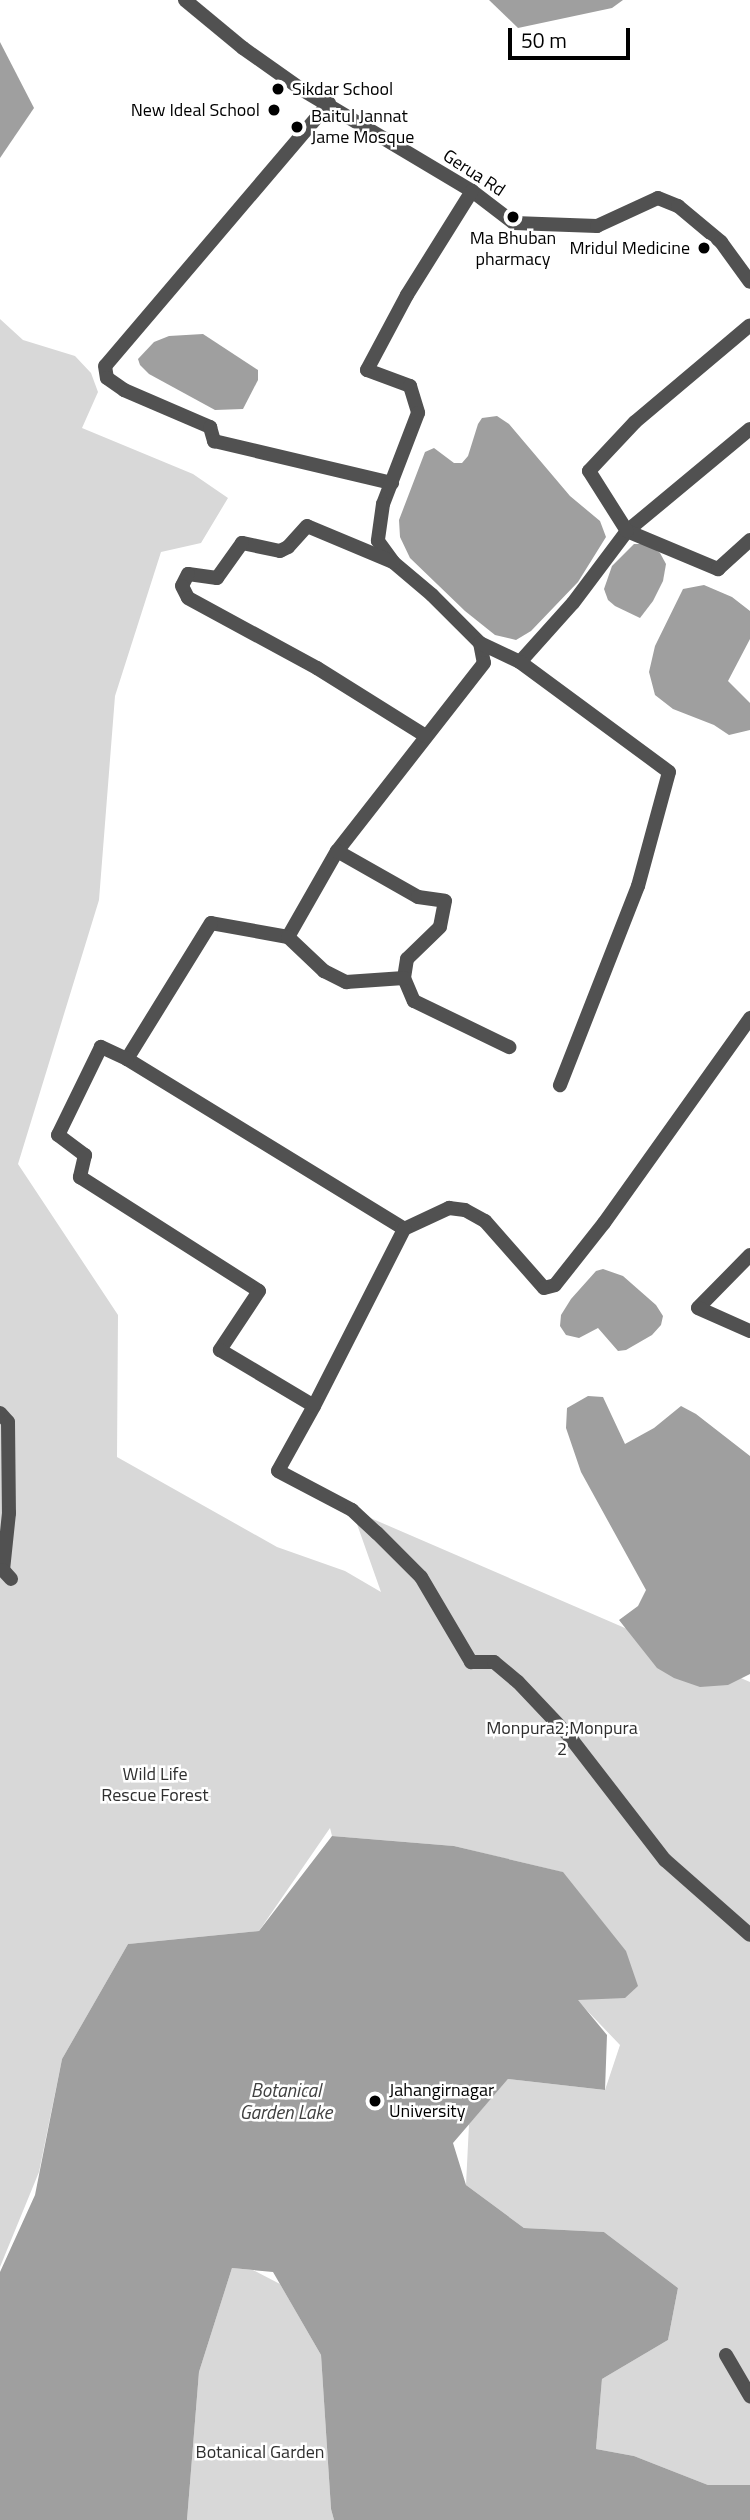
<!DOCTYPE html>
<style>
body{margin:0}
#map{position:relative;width:750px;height:2520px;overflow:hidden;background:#fff;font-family:"Titillium Web",sans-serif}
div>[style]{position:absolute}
.green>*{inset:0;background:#d8d8d8}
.water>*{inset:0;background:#9f9f9f}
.minor>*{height:14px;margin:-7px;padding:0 7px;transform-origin:7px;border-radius:7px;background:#515151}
.dots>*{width:19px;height:19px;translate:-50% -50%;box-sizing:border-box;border:4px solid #fff;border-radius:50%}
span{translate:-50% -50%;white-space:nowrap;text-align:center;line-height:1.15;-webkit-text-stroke:5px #fff;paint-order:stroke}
.poi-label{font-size:18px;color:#000}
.left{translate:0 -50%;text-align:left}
.right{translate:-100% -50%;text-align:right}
.street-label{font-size:18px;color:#000}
.park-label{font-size:18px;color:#2f2f2f}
.water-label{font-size:19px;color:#404040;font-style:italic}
.scale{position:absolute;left:508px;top:28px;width:122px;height:32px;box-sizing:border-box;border:4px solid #000;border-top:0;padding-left:9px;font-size:21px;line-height:24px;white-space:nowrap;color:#000;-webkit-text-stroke:5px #fff;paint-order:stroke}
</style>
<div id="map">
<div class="green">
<div style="clip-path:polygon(0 319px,23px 340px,75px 356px,91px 373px,98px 392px,82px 428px,193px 474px,228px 498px,201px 543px,161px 552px,115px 696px,99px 900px,18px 1164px,118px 1315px,117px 1457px,277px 1547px,345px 1571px,381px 1592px,352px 1510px,750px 1682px,750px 2485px,708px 2485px,634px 2456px,596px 2449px,602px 2379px,668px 2340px,678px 2288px,604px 2232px,524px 2228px,466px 2185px,469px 2124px,508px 2079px,605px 2090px,620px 2045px,577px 2000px,562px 1872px,454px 1846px,332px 1836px,330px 1828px,259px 1931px,128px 1944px,62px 2059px,39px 2172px,0 2267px)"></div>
<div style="clip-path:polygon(232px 2268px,253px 2270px,280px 2284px,321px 2355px,331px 2509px,334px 2520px,187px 2520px,199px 2372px)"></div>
</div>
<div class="water">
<div style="clip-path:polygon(489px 0,623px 0,612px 8px,518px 28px)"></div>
<div style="clip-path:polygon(0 42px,34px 108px,0 158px)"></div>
<div style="clip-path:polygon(203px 334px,258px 370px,258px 380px,243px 409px,215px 410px,149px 374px,140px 365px,138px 359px,154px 342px,169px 336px)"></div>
<div style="clip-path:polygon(497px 416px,509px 424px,570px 496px,600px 521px,606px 537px,578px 582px,531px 631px,516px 640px,495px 635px,465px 611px,410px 558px,400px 537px,399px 520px,425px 452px,434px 448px,454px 463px,462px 463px,468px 456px,478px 424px,482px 418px)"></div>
<div style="clip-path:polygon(634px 544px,647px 544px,660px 553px,666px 564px,663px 581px,653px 601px,640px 618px,615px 606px,608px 600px,604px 589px,612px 566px)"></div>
<div style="clip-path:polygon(704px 585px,732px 597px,750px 611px,750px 639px,728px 681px,750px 703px,750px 730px,729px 735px,714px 725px,673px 709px,655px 695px,649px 672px,655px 646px,683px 589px)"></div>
<div style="clip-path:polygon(603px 1269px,623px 1276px,656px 1305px,663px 1316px,661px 1325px,652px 1335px,626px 1350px,618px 1351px,598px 1328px,579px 1338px,566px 1335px,560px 1326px,561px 1315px,571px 1299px,596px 1271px)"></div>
<div style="clip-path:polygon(588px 1396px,603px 1397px,625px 1444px,654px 1428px,681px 1406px,696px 1414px,750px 1456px,750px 1674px,728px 1685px,700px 1687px,674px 1678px,657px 1668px,619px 1620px,638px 1606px,646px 1590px,581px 1472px,566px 1428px,567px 1408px)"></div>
<div style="clip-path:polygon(332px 1836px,454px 1846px,563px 1872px,626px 1951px,638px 1986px,625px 1998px,578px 2000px,607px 2035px,605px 2090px,508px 2079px,453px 2143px,466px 2185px,524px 2228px,604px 2232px,678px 2288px,668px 2340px,602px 2379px,596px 2449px,634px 2456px,708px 2485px,750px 2485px,750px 2520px,334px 2520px,331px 2509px,321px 2355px,273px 2272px,232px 2268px,199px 2372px,187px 2520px,0 2520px,0 2272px,35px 2195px,62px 2059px,128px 1944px,259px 1931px)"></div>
</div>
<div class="minor">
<div style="left:185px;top:0;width:75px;rotate:39.6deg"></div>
<div style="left:243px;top:48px;width:71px;rotate:35.3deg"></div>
<div style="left:301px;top:89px;width:199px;rotate:30.8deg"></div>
<div style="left:472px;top:191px;width:53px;rotate:37.3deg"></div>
<div style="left:514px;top:223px;width:83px;rotate:2.1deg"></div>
<div style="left:597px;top:226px;width:67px;rotate:-24.7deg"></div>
<div style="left:658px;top:198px;width:22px;rotate:22deg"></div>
<div style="left:678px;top:206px;width:56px;rotate:39.9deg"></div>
<div style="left:721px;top:242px;width:49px;rotate:54.1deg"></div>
<div style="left:329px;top:103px;width:345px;rotate:130.4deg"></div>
<div style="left:105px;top:366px;width:12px;rotate:81deg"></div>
<div style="left:107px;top:378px;width:21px;rotate:35deg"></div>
<div style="left:124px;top:390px;width:94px;rotate:23.3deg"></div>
<div style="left:210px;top:427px;width:15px;rotate:74deg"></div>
<div style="left:214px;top:441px;width:183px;rotate:13.3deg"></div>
<div style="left:472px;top:191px;width:123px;rotate:122deg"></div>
<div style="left:407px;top:295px;width:85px;rotate:118.1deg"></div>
<div style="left:367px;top:370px;width:46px;rotate:20.4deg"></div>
<div style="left:410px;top:386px;width:28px;rotate:73deg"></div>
<div style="left:418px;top:413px;width:97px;rotate:111deg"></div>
<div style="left:383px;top:504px;width:37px;rotate:98deg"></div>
<div style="left:378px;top:541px;width:26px;rotate:54deg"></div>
<div style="left:393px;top:562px;width:51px;rotate:40.2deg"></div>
<div style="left:432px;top:595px;width:68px;rotate:45deg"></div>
<div style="left:480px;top:643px;width:20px;rotate:79deg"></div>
<div style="left:484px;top:663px;width:239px;rotate:128deg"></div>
<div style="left:337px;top:851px;width:99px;rotate:119.7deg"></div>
<div style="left:288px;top:937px;width:78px;rotate:-169.7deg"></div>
<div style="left:211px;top:923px;width:160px;rotate:121.7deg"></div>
<div style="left:127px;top:1059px;width:325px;rotate:31.5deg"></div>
<div style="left:404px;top:1229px;width:50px;rotate:-25deg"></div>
<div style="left:449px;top:1208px;width:16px;rotate:7deg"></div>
<div style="left:465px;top:1210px;width:23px;rotate:29deg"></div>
<div style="left:485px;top:1221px;width:89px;rotate:48.6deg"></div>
<div style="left:544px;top:1288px;width:11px;rotate:-15deg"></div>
<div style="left:555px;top:1285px;width:79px;rotate:-51.7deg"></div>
<div style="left:604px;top:1223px;width:252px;rotate:-54.5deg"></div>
<div style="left:750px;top:429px;width:160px;rotate:140.3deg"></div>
<div style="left:627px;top:531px;width:99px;rotate:22.7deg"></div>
<div style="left:718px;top:569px;width:43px;rotate:-42.2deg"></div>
<div style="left:393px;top:562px;width:93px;rotate:-157.3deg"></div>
<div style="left:307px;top:526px;width:28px;rotate:132deg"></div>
<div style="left:288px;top:547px;width:9px;rotate:153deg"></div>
<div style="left:280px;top:551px;width:39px;rotate:-168deg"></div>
<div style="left:242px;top:543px;width:43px;rotate:125.5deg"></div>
<div style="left:217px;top:578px;width:29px;rotate:-172deg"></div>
<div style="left:188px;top:574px;width:13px;rotate:117deg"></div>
<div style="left:182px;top:586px;width:13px;rotate:63deg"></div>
<div style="left:188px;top:598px;width:147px;rotate:28.5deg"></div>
<div style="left:317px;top:668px;width:128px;rotate:32deg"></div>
<div style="left:480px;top:643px;width:44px;rotate:25.4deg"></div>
<div style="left:520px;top:662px;width:79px;rotate:-48.1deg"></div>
<div style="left:573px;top:603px;width:90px;rotate:-53.1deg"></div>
<div style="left:627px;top:531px;width:71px;rotate:-122.3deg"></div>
<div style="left:589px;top:471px;width:67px;rotate:-46.8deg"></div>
<div style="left:635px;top:422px;width:150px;rotate:-40.1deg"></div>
<div style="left:520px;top:662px;width:185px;rotate:36.4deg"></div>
<div style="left:669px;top:772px;width:118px;rotate:105.2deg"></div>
<div style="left:638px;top:886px;width:214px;rotate:111.4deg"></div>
<div style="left:337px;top:851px;width:93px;rotate:29.6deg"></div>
<div style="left:418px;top:897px;width:27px;rotate:8deg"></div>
<div style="left:445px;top:901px;width:26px;rotate:101deg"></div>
<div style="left:440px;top:927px;width:46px;rotate:135.9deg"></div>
<div style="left:407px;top:959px;width:19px;rotate:99deg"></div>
<div style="left:404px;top:978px;width:25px;rotate:67deg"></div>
<div style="left:414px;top:1001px;width:106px;rotate:25.8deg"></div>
<div style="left:288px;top:937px;width:50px;rotate:43.4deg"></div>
<div style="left:324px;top:971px;width:25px;rotate:27deg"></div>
<div style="left:346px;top:982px;width:58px;rotate:-3.9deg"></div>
<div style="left:127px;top:1059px;width:29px;rotate:-155deg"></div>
<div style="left:101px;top:1047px;width:98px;rotate:116deg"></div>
<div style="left:58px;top:1135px;width:34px;rotate:37deg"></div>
<div style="left:85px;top:1155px;width:23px;rotate:103deg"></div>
<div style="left:80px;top:1177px;width:212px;rotate:32.5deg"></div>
<div style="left:259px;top:1291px;width:71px;rotate:123.5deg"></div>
<div style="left:220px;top:1350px;width:109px;rotate:30.8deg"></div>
<div style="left:314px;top:1406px;width:74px;rotate:119deg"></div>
<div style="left:278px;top:1471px;width:84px;rotate:27.8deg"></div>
<div style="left:352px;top:1510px;width:34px;rotate:43deg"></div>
<div style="left:377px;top:1533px;width:62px;rotate:45deg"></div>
<div style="left:421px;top:1577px;width:99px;rotate:59.5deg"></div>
<div style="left:471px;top:1662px;width:23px"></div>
<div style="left:494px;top:1662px;width:31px;rotate:40deg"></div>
<div style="left:518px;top:1682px;width:74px;rotate:46.6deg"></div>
<div style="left:569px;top:1736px;width:157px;rotate:52.3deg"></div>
<div style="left:665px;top:1860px;width:113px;rotate:41.4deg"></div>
<div style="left:750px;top:1255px;width:74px;rotate:134.5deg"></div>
<div style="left:698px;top:1308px;width:57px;rotate:23.9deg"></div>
<div style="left:314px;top:1406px;width:199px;rotate:-63deg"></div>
<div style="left:0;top:1413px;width:12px;rotate:48deg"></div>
<div style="left:8px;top:1422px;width:91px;rotate:89.4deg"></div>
<div style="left:9px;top:1513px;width:57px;rotate:96deg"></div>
<div style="left:3px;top:1570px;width:12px;rotate:48deg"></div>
<div style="left:726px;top:2355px;width:48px;rotate:59.7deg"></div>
</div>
<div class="dots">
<div style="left:278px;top:89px;background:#000"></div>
<div style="left:274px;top:110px;background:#000"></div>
<div style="left:297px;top:127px;background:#000"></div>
<div style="left:513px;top:217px;background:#000"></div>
<div style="left:704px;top:248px;background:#000"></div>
<div style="left:375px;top:2101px;background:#000"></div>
</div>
<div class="poi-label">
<span class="left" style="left:292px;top:89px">Sikdar School</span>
<span class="right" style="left:260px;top:110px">New Ideal School</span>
<span class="left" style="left:311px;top:127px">Baitul Jannat<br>Jame Mosque</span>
<span style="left:513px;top:249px">Ma Bhuban<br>pharmacy</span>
<span class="right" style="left:690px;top:248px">Mridul Medicine</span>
<span class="left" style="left:389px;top:2101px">Jahangirnagar<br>University</span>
</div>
<div class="street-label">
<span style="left:474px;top:173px;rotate:33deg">Gerua Rd</span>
</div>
<div class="park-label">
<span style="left:562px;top:1739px">Monpura2;Monpura<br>2</span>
<span style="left:155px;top:1785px">Wild Life<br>Rescue Forest</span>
<span style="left:260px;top:2452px">Botanical Garden</span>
</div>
<div class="water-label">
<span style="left:286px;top:2101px">Botanical<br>Garden Lake</span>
</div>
<div class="scale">50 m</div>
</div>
